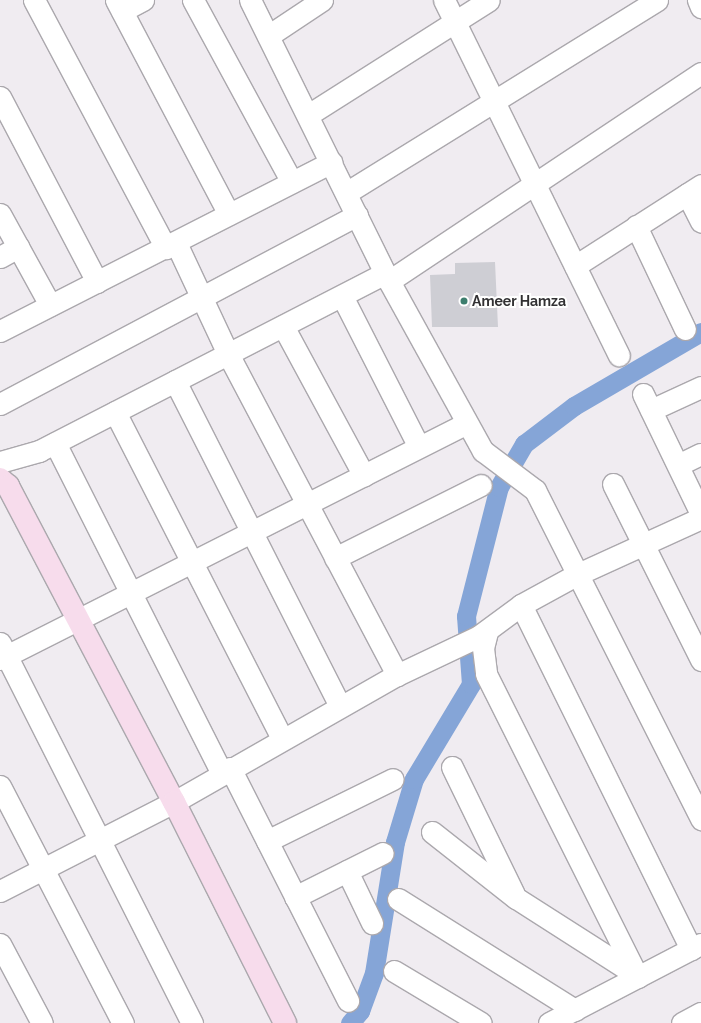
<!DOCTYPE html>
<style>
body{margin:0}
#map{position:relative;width:701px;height:1023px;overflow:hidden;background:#f0ecf1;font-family:Raleway,sans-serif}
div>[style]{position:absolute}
.canal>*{height:19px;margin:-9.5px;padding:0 9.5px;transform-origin:9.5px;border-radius:9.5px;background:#85a5d7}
.building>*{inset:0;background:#ceced4}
.roads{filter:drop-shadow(1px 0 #aba8ad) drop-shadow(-1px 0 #aba8ad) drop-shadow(0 1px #aba8ad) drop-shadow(0 -1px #aba8ad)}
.street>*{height:21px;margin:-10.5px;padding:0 10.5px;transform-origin:10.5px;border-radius:10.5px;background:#fff}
.secondary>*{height:22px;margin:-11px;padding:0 11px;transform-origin:11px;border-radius:11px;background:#f7dcec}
.dots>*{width:11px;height:11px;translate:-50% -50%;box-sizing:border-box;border:2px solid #fff;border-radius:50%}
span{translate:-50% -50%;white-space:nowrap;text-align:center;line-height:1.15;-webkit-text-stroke:4px #fff;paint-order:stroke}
.poi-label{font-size:14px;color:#323133;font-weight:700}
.left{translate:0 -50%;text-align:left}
</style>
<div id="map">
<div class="canal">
<div style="left:350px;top:1023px;width:16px;rotate:-50deg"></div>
<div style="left:360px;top:1011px;width:40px;rotate:-69.8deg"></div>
<div style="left:374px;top:973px;width:133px;rotate:-80.9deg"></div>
<div style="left:395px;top:842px;width:66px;rotate:-73.2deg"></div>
<div style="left:414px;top:779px;width:111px;rotate:-59deg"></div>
<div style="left:471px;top:684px;width:68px;rotate:-94.2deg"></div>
<div style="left:466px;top:616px;width:133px;rotate:-75.7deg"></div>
<div style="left:499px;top:487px;width:50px;rotate:-59.8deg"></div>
<div style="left:524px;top:444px;width:63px;rotate:-37.2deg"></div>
<div style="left:574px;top:406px;width:147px;rotate:-30.2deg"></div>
</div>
<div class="building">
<div style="clip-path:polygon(495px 262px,498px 327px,432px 327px,430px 275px,455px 274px,455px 263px)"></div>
</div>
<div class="roads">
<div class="street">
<div style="left:34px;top:0;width:281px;rotate:62deg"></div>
<div style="left:116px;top:0;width:242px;rotate:62.2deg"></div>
<div style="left:193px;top:0;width:207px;rotate:61.5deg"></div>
<div style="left:250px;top:0;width:313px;rotate:63.7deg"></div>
<div style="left:389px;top:281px;width:194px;rotate:61.1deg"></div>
<div style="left:483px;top:451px;width:65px;rotate:36.9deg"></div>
<div style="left:535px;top:490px;width:369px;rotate:63.2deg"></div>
<div style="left:444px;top:0;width:396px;rotate:63.8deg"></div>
<div style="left:698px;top:0;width:8px;rotate:67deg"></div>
<div style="left:122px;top:11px;width:24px;rotate:-28deg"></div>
<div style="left:268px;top:36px;width:65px;rotate:-33.7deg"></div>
<div style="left:0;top:97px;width:209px;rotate:62.3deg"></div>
<div style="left:308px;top:115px;width:214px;rotate:-32.4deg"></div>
<div style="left:346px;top:193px;width:366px;rotate:-31.8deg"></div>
<div style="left:687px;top:194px;width:31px;rotate:63deg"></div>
<div style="left:0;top:214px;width:104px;rotate:61.2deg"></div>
<div style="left:636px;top:226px;width:114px;rotate:64.6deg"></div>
<div style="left:176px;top:243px;width:123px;rotate:64.9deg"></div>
<div style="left:228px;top:354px;width:363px;rotate:62.2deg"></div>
<div style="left:0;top:257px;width:21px;rotate:-29deg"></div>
<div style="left:575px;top:266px;width:150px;rotate:-32.7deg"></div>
<div style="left:389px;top:281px;width:375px;rotate:-33.7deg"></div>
<div style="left:342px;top:296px;width:169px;rotate:63deg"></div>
<div style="left:283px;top:326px;width:170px;rotate:61.6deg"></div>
<div style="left:0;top:331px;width:372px;rotate:-27deg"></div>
<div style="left:175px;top:381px;width:364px;rotate:63.1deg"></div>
<div style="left:643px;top:394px;width:133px;rotate:64.2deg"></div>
<div style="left:0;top:404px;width:404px;rotate:-27.9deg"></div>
<div style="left:651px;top:410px;width:55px;rotate:-24.7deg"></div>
<div style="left:115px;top:412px;width:367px;rotate:62.9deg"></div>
<div style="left:55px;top:443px;width:370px;rotate:63.2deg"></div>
<div style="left:0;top:462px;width:41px;rotate:-15.8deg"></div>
<div style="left:39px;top:451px;width:389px;rotate:-27.2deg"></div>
<div style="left:678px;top:465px;width:25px;rotate:-26deg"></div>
<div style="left:613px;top:484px;width:197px;rotate:63.4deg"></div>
<div style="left:335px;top:558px;width:163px;rotate:-26.6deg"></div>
<div style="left:521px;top:605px;width:384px;rotate:63.7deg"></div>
<div style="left:487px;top:632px;width:16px;rotate:104deg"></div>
<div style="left:483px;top:648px;width:26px;rotate:83deg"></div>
<div style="left:486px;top:674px;width:339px;rotate:63.4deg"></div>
<div style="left:0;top:643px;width:426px;rotate:63.2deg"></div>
<div style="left:0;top:659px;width:523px;rotate:-26.81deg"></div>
<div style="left:452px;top:767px;width:141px;rotate:64deg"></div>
<div style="left:230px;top:768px;width:261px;rotate:63.1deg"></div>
<div style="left:0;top:786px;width:267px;rotate:62.6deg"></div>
<div style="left:432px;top:832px;width:107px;rotate:38.2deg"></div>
<div style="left:516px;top:898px;width:145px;rotate:32.6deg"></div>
<div style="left:267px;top:841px;width:140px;rotate:-26.2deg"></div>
<div style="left:347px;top:871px;width:58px;rotate:64.3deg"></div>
<div style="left:0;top:891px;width:195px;rotate:-27.1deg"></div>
<div style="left:174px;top:802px;width:257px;rotate:-29.7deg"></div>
<div style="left:397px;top:675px;width:91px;rotate:-25.4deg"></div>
<div style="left:479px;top:636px;width:52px;rotate:-36.4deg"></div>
<div style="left:521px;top:605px;width:63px;rotate:-28.6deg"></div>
<div style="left:576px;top:575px;width:137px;rotate:-24.5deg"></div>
<div style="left:295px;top:897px;width:98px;rotate:-26.6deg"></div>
<div style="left:398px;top:899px;width:209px;rotate:32.1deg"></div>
<div style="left:0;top:944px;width:89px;rotate:62deg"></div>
<div style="left:394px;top:971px;width:101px;rotate:30.9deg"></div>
<div style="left:549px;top:1023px;width:171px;rotate:-27.5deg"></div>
<div style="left:682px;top:1023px;width:21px;rotate:-28deg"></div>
</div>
<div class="secondary">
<div style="left:0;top:479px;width:11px;rotate:41deg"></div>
<div style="left:8px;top:486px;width:357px;rotate:62.3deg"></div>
<div style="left:174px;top:802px;width:247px;rotate:63.3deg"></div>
</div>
</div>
<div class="dots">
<div style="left:464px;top:301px;background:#3d7e6e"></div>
</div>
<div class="poi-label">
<span class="left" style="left:472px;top:301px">Ameer Hamza</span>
</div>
</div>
